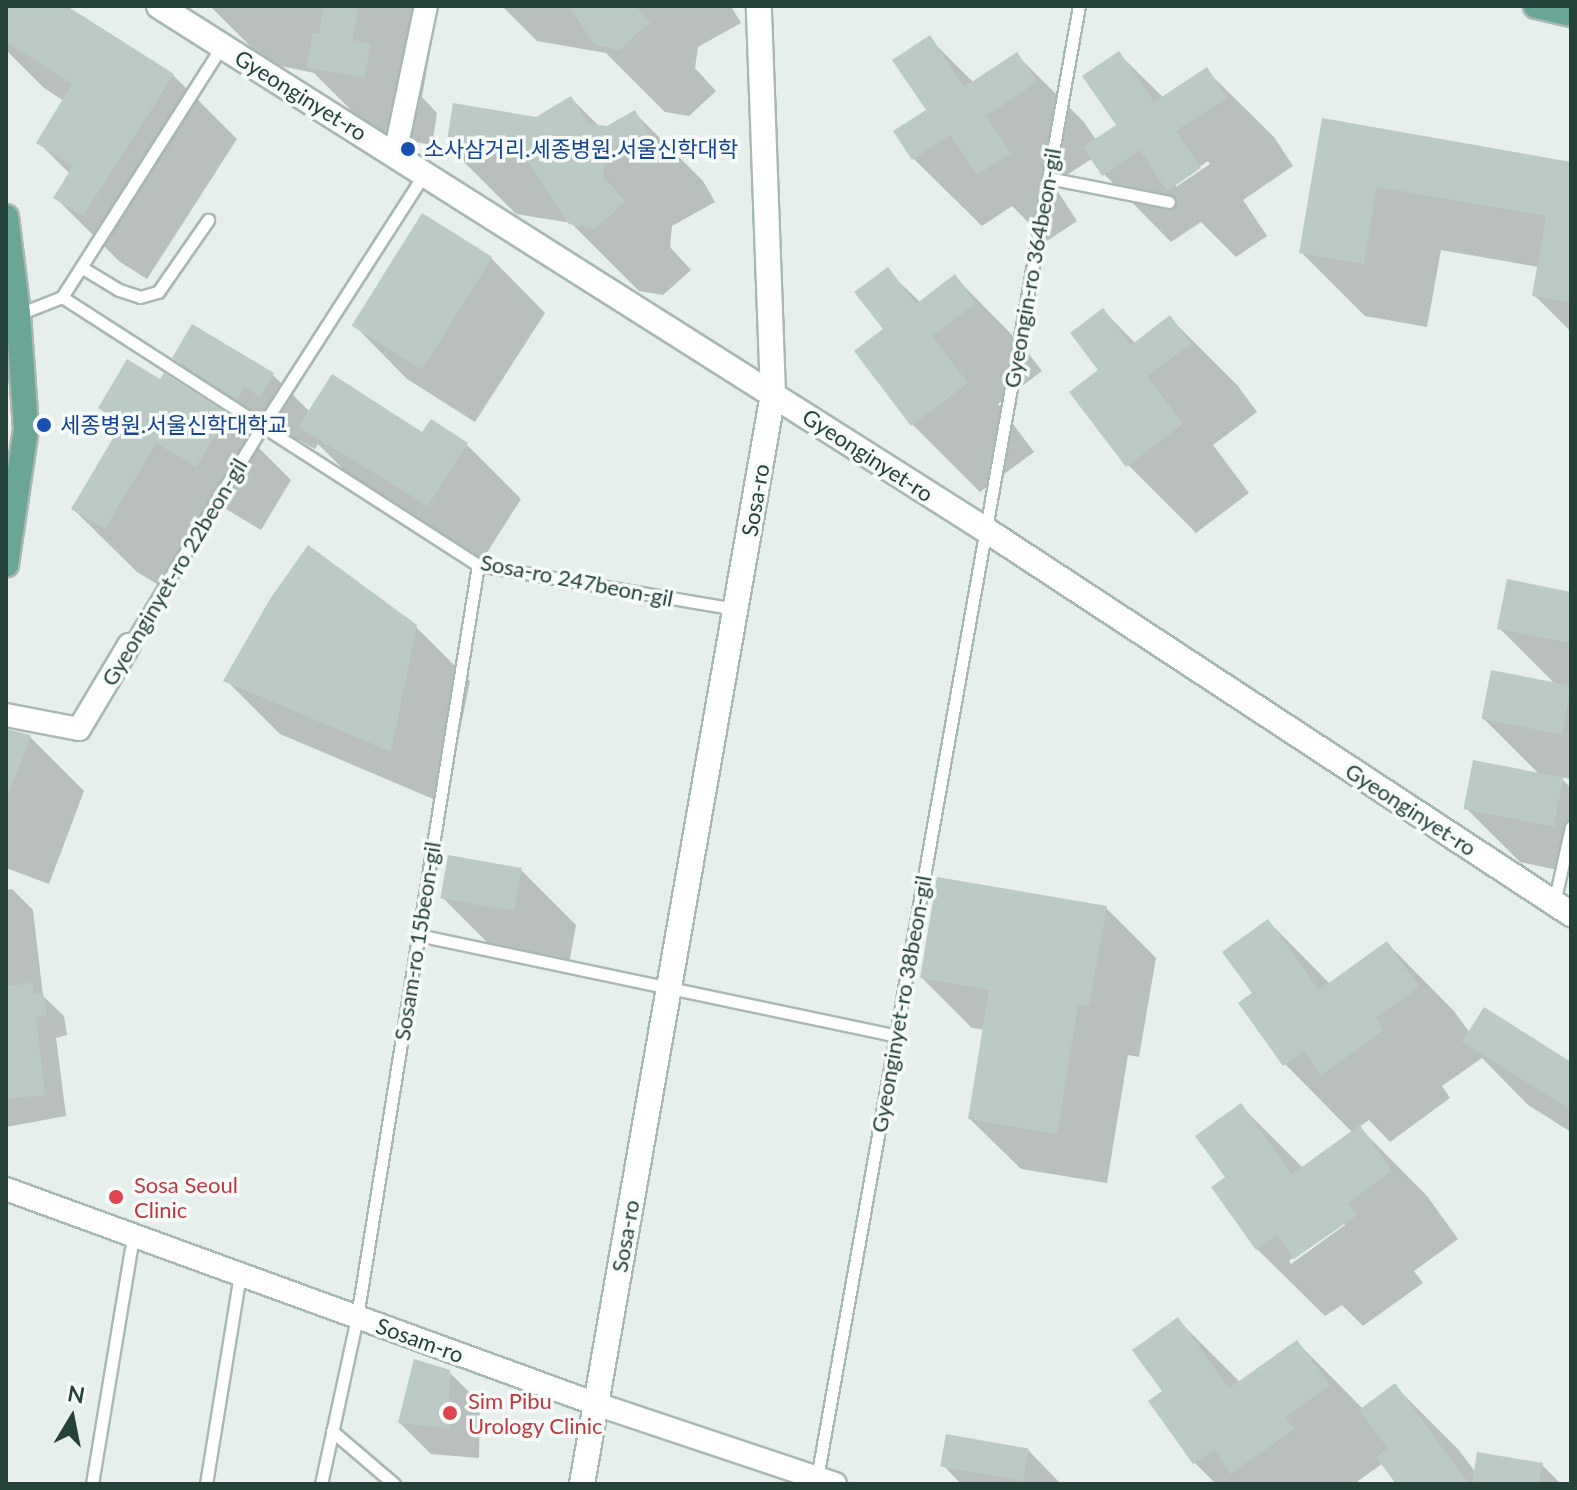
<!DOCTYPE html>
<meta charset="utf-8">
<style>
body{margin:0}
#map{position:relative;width:1577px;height:1490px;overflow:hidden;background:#e6efeb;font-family:Lato,"Noto Sans KR",sans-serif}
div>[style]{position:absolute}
.shadow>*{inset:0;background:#0003}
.building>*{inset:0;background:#bbcac4;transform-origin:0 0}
.roads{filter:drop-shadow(2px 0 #a8b8b2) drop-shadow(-2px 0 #a8b8b2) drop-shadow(0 2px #a8b8b2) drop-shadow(0 -2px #a8b8b2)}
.service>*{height:11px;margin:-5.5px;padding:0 5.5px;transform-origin:5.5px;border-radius:5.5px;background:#fff}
.minor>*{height:22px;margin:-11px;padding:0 11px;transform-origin:11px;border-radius:11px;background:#fff}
.tertiary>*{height:24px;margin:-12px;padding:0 12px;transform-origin:12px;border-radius:12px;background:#fff}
.primary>*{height:24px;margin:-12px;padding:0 12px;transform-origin:12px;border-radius:12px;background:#6aa596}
.dots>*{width:22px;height:22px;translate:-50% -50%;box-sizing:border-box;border:4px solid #f7fbf9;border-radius:50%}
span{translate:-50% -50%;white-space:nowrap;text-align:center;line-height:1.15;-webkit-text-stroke:7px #f7fbf9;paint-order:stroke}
.street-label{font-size:22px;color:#24423a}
.transit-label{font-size:22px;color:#164399}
.left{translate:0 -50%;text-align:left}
.health-label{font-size:22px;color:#be3a42}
.frame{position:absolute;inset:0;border:8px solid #24423a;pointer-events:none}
.north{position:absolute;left:32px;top:1378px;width:80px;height:80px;-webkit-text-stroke:6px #f7fbf9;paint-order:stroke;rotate:10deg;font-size:22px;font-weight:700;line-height:32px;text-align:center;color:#24423a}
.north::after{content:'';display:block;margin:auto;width:28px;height:36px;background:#24423a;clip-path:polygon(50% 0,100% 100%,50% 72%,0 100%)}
</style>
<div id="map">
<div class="shadow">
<div style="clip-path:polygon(6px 6px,63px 6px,173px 75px,237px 139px,147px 279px,120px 262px,56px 198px,70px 174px,39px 143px,64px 101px,44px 88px,6px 50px)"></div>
<div style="clip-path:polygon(210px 6px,438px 6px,422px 97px,437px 113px,432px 145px,376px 135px,314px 73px,267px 63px)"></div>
<div style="clip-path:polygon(502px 6px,731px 6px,741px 23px,698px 47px,695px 68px,716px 91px,689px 116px,665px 112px,606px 53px,537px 41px)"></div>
<div style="clip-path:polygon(evenodd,929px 38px,974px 83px,1016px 54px,1084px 122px,1096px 140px,1118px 125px,1119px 54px,1164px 98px,1206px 70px,1274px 137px,1293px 166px,1243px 200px,1267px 236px,1236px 257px,1201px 222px,1171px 242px,1104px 174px,1093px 158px,1053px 184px,1077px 221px,1047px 241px,1012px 206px,982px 226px,914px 159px,896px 132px,929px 110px,929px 38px,1208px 161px,1210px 164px,1176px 187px,1176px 182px,1208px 161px)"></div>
<div style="clip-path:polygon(571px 98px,600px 127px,607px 128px,635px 113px,703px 181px,715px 202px,672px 226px,670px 247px,691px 270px,663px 295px,639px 291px,571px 223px,516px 214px,448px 146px,537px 119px)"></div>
<div style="clip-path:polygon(1324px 120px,1571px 164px,1571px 332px,1534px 295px,1539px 267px,1441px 250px,1427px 327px,1365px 316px,1301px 252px)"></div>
<div style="clip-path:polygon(6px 258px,20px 272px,6px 355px)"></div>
<div style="clip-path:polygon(491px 258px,545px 313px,475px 422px,407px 379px,353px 324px)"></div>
<div style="clip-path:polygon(887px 270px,921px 303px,955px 277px,1022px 345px,1042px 371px,998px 404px,1034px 452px,980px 492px,913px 425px,857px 351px,885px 330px)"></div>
<div style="clip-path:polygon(1103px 310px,1136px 344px,1170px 318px,1238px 386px,1257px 412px,1213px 445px,1249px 493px,1196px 533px,1128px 465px,1101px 370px)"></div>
<div style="clip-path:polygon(175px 358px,273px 375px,310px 412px,423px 435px,431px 422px,467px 445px,521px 499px,483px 559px,355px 481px,318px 444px,315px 449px,299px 440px,292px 452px,229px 412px)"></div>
<div style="clip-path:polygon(100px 408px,227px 416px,291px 480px,261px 530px,221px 506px,169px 591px,137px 572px,73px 509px,121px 429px)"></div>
<div style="clip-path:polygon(1571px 594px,1571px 779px,1560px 777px,1571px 788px,1571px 873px,1520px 862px,1466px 808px,1540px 775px,1483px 718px,1556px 685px,1499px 628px)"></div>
<div style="clip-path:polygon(416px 627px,470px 681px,445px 804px,280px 734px,226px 680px)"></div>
<div style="clip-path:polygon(6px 731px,30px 737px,84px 791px,49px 884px,6px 868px)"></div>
<div style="clip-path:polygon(521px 870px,576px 925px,569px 964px,497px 952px,442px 897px)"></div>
<div style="clip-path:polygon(12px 889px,33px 910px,43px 996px,64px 1016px,67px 1035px,56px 1038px,66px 1116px,6px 1127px,6px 890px)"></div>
<div style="clip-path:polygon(1106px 908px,1156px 958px,1139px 1057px,1128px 1055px,1107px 1183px,1021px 1169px,970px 1119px,985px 1030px,972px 1028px,922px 978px)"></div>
<div style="clip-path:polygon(evenodd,1268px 921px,1330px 984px,1387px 943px,1454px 1011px,1470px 1033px,1571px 1064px,1571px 1132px,1528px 1105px,1482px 1058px,1442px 1086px,1450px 1098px,1390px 1142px,1369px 1120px,1359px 1127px,1427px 1196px,1458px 1239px,1414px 1271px,1423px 1283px,1363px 1326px,1342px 1305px,1325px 1316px,1257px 1249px,1227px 1178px,1241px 1106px,1303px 1168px,1353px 1133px,1285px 1064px,1255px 993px,1268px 921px,1343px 1222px,1345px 1225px,1291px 1264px,1289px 1261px,1343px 1222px)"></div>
<div style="clip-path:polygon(1178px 1320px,1241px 1383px,1297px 1342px,1363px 1409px,1395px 1386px,1458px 1449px,1476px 1473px,1542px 1465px,1561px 1484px,1399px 1484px,1383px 1463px,1354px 1484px,1216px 1484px,1195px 1463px,1151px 1402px,1165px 1392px)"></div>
<div style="clip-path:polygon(449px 1372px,480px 1403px,479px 1458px,431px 1454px,400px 1423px)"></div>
<div style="clip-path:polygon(1028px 1450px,1061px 1484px,961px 1484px,943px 1465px)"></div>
</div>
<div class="building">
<div style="clip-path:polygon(6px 6px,67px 6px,174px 74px,83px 216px,53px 198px,73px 166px,36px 143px,72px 84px,6px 42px)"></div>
<div style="clip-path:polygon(324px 6px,358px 6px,353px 40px,371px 44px,364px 78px,307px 68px,312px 33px,319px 34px)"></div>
<div style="clip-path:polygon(569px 6px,636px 6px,650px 22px,620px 50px,595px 45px)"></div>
<div style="clip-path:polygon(930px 35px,964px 87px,1017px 52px,1037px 82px,986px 116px,1011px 153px,977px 175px,950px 135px,912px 160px,893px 131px,926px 110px,892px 60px)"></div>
<div style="clip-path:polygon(1119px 51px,1154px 102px,1207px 67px,1227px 98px,1176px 131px,1201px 168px,1167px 191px,1140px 150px,1102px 176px,1083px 147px,1116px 125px,1082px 76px)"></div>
<div style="clip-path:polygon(571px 96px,589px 124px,607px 126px,635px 110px,649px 134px,605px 158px,603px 177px,625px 201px,595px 229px,569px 224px,527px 160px,446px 147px,453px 103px,536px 117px)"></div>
<div style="clip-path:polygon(1322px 118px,1571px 162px,1571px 302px,1532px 296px,1546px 216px,1377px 187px,1364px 264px,1299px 253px)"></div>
<div style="left:422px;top:213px;width:83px;height:133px;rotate:32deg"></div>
<div style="clip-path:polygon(888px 267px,916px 304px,955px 274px,976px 303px,932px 336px,968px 383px,911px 426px,854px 351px,883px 329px,854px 292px)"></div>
<div style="clip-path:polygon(1103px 308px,1131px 345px,1170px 315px,1191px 344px,1147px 376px,1183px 424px,1126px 467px,1069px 392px,1098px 370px,1070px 333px)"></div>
<div style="clip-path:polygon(192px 324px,274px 373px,260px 397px,244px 387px,237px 400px,172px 358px)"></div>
<div style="clip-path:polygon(127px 359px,160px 379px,164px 373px,228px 414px,196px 467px,156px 443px,105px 529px,71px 509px,122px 423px,98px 408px)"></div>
<div style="clip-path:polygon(332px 374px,422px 432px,431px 419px,468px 443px,428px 506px,298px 427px)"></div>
<div style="clip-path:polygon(308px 545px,417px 625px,391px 752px,223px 681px,270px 599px)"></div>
<div style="clip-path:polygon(1507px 579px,1571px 592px,1571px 643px,1497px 629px)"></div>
<div style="left:1491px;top:670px;width:82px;height:50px;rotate:11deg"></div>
<div style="clip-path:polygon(6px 729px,31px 735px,8px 796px,6px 796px)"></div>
<div style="left:1473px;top:760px;width:92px;height:50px;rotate:11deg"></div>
<div style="left:448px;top:855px;width:75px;height:44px;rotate:10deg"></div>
<div style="clip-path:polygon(937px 877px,1107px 906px,1089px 1007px,1078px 1005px,1057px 1134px,968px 1119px,989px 990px,920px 978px)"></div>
<div style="clip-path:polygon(1268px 919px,1319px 990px,1387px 941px,1419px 987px,1376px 1018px,1384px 1030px,1321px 1075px,1304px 1051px,1283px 1066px,1238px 1003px,1252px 993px,1222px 952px)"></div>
<div style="clip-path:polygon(32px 983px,34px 994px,43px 993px,47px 1015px,36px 1017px,45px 1095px,6px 1099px,6px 986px)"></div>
<div style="clip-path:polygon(1484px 1007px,1571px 1062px,1571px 1110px,1462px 1042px)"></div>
<div style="clip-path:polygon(1241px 1103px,1292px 1174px,1360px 1125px,1392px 1171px,1348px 1203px,1357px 1215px,1294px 1259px,1277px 1235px,1256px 1250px,1211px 1187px,1225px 1177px,1195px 1136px)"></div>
<div style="clip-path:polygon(1178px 1317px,1229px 1388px,1297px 1340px,1330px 1385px,1286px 1417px,1294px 1429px,1231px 1474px,1214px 1450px,1193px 1464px,1148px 1401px,1162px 1391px,1132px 1350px)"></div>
<div style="clip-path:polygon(414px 1359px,450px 1370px,449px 1428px,398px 1423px)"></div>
<div style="clip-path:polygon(1395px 1383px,1469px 1484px,1396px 1484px,1376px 1457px,1388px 1448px,1359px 1410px)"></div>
<div style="left:946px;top:1434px;width:84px;height:33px;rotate:10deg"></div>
<div style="clip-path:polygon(1477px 1452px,1543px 1463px,1539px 1484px,1472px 1484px)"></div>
</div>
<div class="roads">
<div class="service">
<div style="left:1048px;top:178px;width:123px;rotate:11.2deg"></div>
<div style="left:81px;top:267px;width:44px;rotate:31.2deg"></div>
<div style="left:119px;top:290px;width:22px;rotate:18deg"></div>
<div style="left:140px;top:297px;width:19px;rotate:-16deg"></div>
<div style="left:158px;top:292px;width:88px;rotate:-55.2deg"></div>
<div style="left:62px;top:297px;width:298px;rotate:-57.5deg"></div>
<div style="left:19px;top:314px;width:46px;rotate:-21.6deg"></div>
<div style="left:62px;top:297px;width:495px;rotate:32.8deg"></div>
<div style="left:478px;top:565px;width:261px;rotate:9.7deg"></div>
<div style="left:129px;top:645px;width:258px;rotate:-58.7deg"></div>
<div style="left:263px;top:425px;width:298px;rotate:-57.3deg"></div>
<div style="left:1554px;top:903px;width:78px;rotate:-77.4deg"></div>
<div style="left:418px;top:935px;width:489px;rotate:11.9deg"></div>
<div style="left:332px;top:1431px;width:82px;rotate:40.5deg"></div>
<div style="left:817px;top:1478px;width:1495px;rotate:-79.91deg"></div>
<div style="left:92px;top:1484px;width:252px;rotate:-80.6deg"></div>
<div style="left:206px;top:1484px;width:212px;rotate:-80.8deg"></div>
<div style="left:321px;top:1484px;width:171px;rotate:-77.8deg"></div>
<div style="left:357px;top:1317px;width:762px;rotate:-80.86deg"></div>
</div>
<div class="minor">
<div style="left:395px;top:154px;width:151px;rotate:-78.2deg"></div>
<div style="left:6px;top:715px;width:74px;rotate:10.9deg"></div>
<div style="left:79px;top:729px;width:98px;rotate:-59.2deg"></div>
<div style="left:6px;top:1189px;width:628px;rotate:20.02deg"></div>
<div style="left:596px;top:1404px;width:252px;rotate:18.5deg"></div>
</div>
<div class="tertiary">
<div style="left:159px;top:6px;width:979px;rotate:32.36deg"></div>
<div style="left:986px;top:530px;width:700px;rotate:33.28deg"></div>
<div style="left:582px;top:1484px;width:1107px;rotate:-80.06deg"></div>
<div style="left:773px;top:394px;width:388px;rotate:-92.1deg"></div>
</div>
<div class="primary">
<div style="left:1536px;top:6px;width:36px;rotate:13deg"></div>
<div style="left:6px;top:217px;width:98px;rotate:82.9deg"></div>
<div style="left:18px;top:314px;width:115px;rotate:86deg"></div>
<div style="left:26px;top:429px;width:137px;rotate:98.4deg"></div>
</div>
</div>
<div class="dots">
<div style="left:408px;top:149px;background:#1a4fb4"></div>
<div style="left:44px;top:425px;background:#1a4fb4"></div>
<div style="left:116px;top:1197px;background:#e0444e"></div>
<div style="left:450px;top:1413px;background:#e0444e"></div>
</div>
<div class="street-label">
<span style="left:301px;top:95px;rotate:32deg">Gyeonginyet-ro</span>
<span style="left:1032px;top:268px;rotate:-80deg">Gyeongin-ro 364beon-gil</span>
<span style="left:868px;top:455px;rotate:33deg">Gyeonginyet-ro</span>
<span style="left:755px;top:500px;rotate:-80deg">Sosa-ro</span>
<span style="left:174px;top:572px;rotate:-59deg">Gyeonginyet-ro 22beon-gil</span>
<span style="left:577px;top:580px;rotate:11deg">Sosa-ro 247beon-gil</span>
<span style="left:1411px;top:809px;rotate:33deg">Gyeonginyet-ro</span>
<span style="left:417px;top:941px;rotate:-81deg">Sosam-ro 15beon-gil</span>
<span style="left:901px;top:1004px;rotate:-80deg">Gyeonginyet-ro 38beon-gil</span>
<span style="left:625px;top:1236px;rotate:-80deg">Sosa-ro</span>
<span style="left:420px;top:1340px;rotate:20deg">Sosam-ro</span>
</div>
<div class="transit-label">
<span class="left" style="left:424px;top:149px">소사삼거리.세종병원.서울신학대학</span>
<span class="left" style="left:60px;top:425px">세종병원.서울신학대학교</span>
</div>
<div class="health-label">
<span class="left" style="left:134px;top:1197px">Sosa Seoul<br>Clinic</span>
<span class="left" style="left:468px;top:1413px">Sim Pibu<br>Urology Clinic</span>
</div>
<div class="frame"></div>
<div class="north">N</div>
</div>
